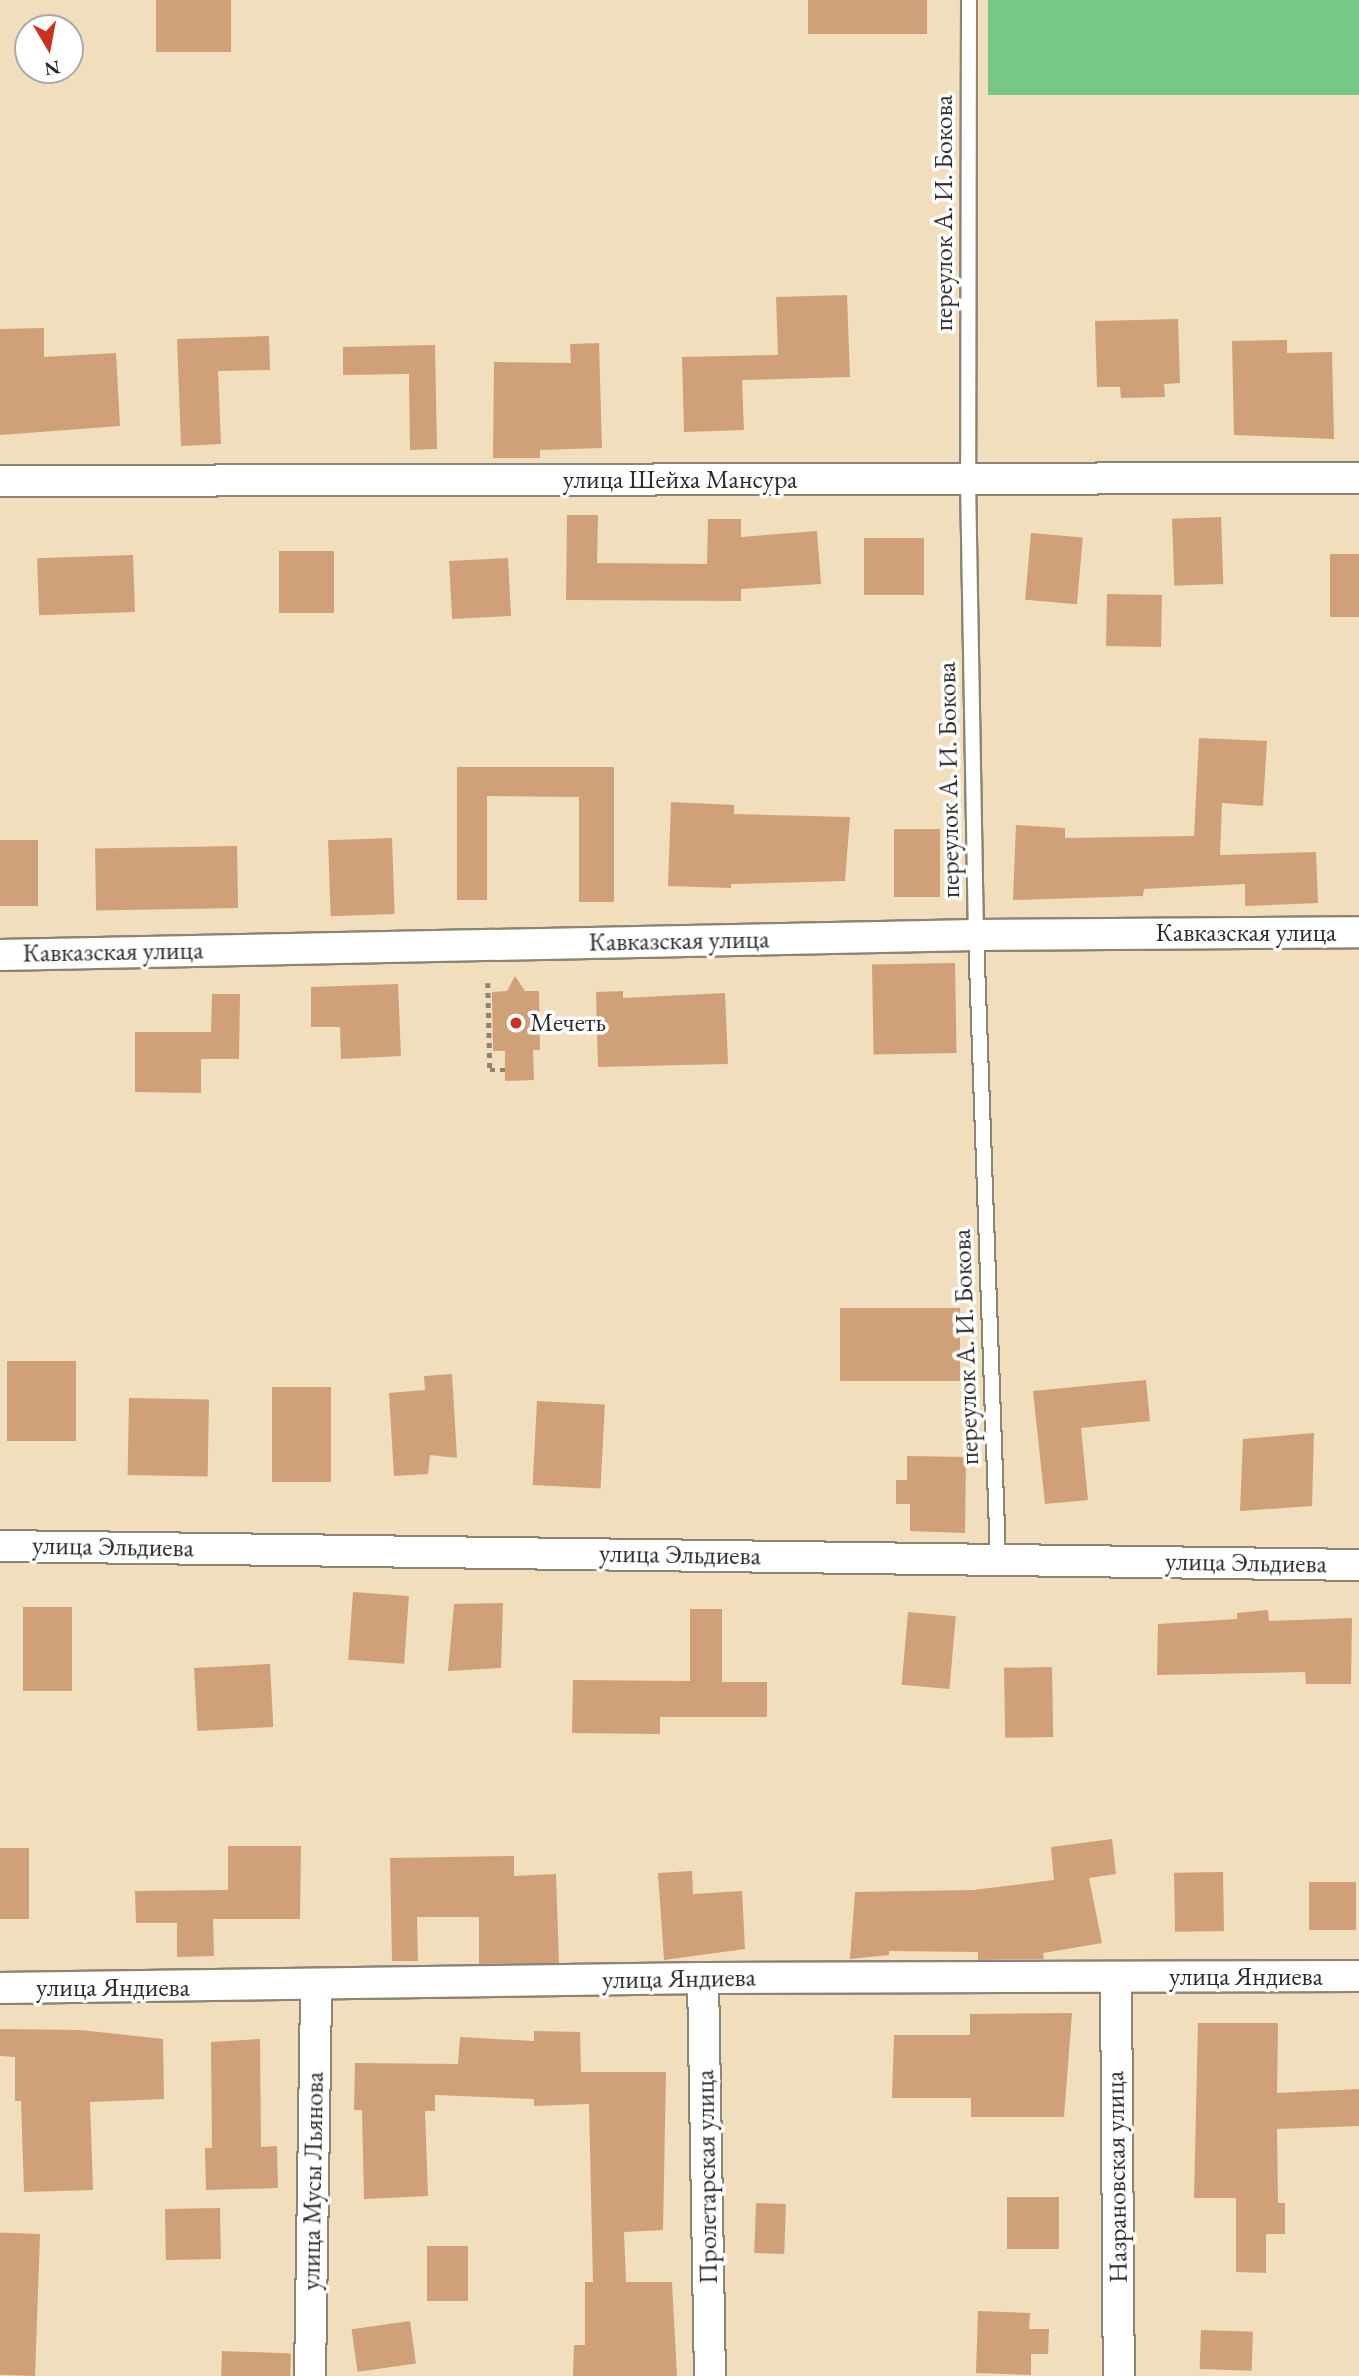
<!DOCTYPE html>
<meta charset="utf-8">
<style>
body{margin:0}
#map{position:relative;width:1359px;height:2376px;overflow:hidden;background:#f0debd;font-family:"EB Garamond",serif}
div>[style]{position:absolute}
.green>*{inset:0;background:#77c787;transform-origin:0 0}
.building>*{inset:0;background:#d0a178;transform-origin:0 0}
.path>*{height:4.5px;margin-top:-2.25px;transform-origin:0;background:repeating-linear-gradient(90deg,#8e8474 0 5px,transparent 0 10px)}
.roads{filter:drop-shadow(2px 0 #8e8474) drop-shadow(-2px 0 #8e8474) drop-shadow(0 2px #8e8474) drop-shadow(0 -2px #8e8474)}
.service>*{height:14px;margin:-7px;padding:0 7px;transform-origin:7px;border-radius:7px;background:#fff}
.minor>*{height:30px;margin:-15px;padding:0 15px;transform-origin:15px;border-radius:15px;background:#fff}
.dots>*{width:19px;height:19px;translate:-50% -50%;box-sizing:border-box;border:4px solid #fff;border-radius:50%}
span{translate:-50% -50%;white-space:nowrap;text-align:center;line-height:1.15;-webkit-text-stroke:7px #fff;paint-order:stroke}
.street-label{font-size:26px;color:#2b2b2b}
.poi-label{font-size:26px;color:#2b2b2b}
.left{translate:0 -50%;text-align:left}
.north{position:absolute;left:14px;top:14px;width:70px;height:70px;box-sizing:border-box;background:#fff;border:2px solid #aaa;border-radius:50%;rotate:170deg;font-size:19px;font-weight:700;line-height:28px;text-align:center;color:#2b2b2b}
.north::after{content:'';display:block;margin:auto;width:24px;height:32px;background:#c8321e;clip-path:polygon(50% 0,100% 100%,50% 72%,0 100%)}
</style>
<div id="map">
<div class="green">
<div style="left:988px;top:0;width:371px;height:95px"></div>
</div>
<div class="building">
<div style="left:156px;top:0;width:75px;height:52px"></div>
<div style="left:808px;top:0;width:119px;height:34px"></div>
<div style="clip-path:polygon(847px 295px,850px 377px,742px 380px,744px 430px,684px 432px,682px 357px,778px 355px,776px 297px)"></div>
<div style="clip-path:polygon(1178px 319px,1180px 383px,1164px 384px,1165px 397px,1121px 398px,1120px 387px,1097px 387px,1095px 321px)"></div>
<div style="clip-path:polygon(44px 328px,44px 357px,116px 353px,120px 426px,0 435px,0 329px)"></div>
<div style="clip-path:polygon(269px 336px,270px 370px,218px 371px,221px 444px,181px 446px,177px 339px)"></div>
<div style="clip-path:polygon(1287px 340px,1287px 353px,1332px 352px,1334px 439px,1234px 435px,1232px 341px)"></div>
<div style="clip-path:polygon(599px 343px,602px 448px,540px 450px,540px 458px,493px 458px,494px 362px,571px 363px,570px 344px)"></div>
<div style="clip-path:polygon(435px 345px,437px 449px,410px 450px,409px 374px,343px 375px,343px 347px)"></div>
<div style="clip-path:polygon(567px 515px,598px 515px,597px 563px,707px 564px,708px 519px,741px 519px,741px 537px,817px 531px,821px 584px,741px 589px,741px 601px,566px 600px)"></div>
<div style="left:1221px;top:517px;width:67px;height:49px;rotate:88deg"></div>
<div style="left:1031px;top:533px;width:52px;height:67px;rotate:5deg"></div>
<div style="left:864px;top:538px;width:60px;height:57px"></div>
<div style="left:279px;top:551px;width:55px;height:62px"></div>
<div style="left:1359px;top:554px;width:63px;height:29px;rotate:90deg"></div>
<div style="left:133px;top:555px;width:57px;height:96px;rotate:88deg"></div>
<div style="left:508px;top:558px;width:58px;height:59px;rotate:87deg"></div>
<div style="left:1107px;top:594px;width:55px;height:52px;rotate:1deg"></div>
<div style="clip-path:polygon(1199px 738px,1267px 741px,1263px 806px,1222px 803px,1220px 855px,1316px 852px,1318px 903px,1245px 906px,1245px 884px,1144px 889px,1143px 896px,1013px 900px,1016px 825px,1065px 828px,1065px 838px,1194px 836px)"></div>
<div style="clip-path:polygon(457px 767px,614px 767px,614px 902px,579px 902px,579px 797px,487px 796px,487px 900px,457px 900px)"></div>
<div style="clip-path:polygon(671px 802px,734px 805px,734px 814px,850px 817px,845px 881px,731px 884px,731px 888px,668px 886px)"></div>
<div style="left:894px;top:829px;width:46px;height:68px"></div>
<div style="left:392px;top:838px;width:76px;height:64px;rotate:88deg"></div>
<div style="left:0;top:840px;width:38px;height:66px"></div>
<div style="left:237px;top:846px;width:62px;height:142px;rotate:89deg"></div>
<div style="left:955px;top:963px;width:90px;height:83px;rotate:89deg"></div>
<div style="clip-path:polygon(515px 976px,525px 991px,539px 991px,540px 1050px,533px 1050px,534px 1080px,505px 1081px,505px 1051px,493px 1051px,492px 992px,507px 991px)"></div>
<div style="clip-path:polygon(398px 984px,401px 1056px,341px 1059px,340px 1027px,311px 1027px,311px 987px)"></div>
<div style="clip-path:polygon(623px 991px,623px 998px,725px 993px,728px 1064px,598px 1067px,596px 992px)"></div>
<div style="clip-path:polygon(212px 994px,240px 994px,239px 1059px,201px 1059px,201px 1093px,135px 1092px,135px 1032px,211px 1032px)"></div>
<div style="left:960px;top:1308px;width:73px;height:120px;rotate:90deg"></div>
<div style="left:76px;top:1361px;width:80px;height:69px;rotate:90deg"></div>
<div style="clip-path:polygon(452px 1374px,457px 1458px,430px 1455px,428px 1474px,394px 1476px,389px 1393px,425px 1390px,424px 1376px)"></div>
<div style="clip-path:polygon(1146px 1380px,1150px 1421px,1081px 1428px,1088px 1500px,1045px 1504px,1033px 1391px)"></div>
<div style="left:272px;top:1387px;width:59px;height:95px"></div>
<div style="left:129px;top:1398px;width:80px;height:77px;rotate:1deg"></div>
<div style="left:537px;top:1401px;width:68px;height:84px;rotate:3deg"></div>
<div style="clip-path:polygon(1314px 1433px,1312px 1506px,1240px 1511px,1243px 1439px)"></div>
<div style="clip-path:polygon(907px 1456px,966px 1457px,965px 1533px,910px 1531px,910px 1504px,896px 1504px,896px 1480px,907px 1480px)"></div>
<div style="left:353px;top:1592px;width:56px;height:68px;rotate:4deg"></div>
<div style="clip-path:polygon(503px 1603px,501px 1668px,448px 1671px,454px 1604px)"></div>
<div style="left:72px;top:1607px;width:84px;height:49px;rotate:90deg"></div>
<div style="clip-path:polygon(690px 1609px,722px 1609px,722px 1682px,767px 1682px,767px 1717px,660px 1717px,660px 1734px,572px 1733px,573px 1680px,690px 1681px)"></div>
<div style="clip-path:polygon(1268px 1610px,1269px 1621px,1352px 1618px,1351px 1684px,1306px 1684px,1305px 1672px,1157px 1675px,1158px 1624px,1237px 1619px,1237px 1613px)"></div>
<div style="left:908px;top:1612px;width:48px;height:73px;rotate:5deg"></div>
<div style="left:270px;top:1664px;width:63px;height:76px;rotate:87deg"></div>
<div style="left:1052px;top:1667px;width:70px;height:48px;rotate:89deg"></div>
<div style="clip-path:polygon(1112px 1839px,1116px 1874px,1089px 1878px,1102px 1943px,1043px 1953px,1044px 1959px,978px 1960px,978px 1952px,889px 1951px,889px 1955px,850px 1959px,855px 1892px,973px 1890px,1054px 1880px,1051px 1847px)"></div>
<div style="clip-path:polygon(228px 1846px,301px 1846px,300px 1919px,213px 1919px,214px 1956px,177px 1957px,177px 1923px,136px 1923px,135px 1891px,228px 1890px)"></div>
<div style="left:0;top:1848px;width:29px;height:71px"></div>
<div style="clip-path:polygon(514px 1856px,514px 1876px,556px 1874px,559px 1963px,479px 1964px,479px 1917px,417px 1917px,418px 1961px,392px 1961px,390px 1858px)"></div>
<div style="clip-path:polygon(692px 1871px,693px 1894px,742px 1891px,745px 1949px,664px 1960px,658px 1873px)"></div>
<div style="left:1223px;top:1872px;width:59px;height:49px;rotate:89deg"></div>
<div style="left:1356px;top:1882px;width:48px;height:47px;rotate:90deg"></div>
<div style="clip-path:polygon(1072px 2013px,1064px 2117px,971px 2117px,971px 2098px,892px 2098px,894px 2035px,970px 2035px,970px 2014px)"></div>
<div style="clip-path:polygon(1198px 2023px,1278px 2023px,1277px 2093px,1359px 2089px,1359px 2126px,1277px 2129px,1278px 2203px,1285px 2203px,1285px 2234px,1266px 2234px,1266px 2273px,1236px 2272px,1236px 2198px,1194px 2198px)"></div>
<div style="clip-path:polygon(0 2029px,81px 2030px,163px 2039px,164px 2099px,90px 2102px,93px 2190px,24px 2192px,21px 2101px,15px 2101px,15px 2057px,0 2056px)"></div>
<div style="clip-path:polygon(534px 2031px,580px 2032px,581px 2072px,666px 2072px,663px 2230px,624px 2232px,626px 2282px,672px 2282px,677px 2376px,573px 2376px,574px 2345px,585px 2345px,585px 2282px,593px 2282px,589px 2104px,534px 2106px,534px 2099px,435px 2095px,435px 2111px,425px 2111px,428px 2196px,364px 2199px,362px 2110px,354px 2110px,355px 2063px,458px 2064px,460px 2037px,534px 2041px)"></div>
<div style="clip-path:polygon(260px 2039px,261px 2147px,277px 2146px,278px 2188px,206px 2190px,205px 2148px,212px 2148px,211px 2042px)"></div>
<div style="left:1059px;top:2197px;width:52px;height:52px;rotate:90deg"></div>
<div style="left:756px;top:2203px;width:30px;height:50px;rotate:2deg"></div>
<div style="left:220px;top:2208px;width:51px;height:55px;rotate:89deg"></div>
<div style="left:40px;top:2234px;width:142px;height:40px;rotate:92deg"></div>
<div style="left:427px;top:2246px;width:41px;height:55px"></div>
<div style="clip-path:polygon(978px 2311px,1030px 2313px,1029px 2329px,1049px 2329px,1048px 2354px,1031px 2354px,1031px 2375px,976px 2373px)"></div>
<div style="left:410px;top:2321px;width:43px;height:59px;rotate:82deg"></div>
<div style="left:1201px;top:2330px;width:52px;height:39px;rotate:2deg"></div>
<div style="left:222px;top:2351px;width:69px;height:25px;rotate:2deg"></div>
</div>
<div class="path">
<div style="left:488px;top:983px;width:87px;rotate:88.7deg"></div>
<div style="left:490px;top:1070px;width:15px"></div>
</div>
<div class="roads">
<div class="service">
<div style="left:969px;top:0;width:480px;rotate:90.1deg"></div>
<div style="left:968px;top:480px;width:455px;rotate:89deg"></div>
<div style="left:976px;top:935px;width:624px;rotate:87.98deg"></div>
</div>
<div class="minor">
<div style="left:0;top:481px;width:1359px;rotate:-0.13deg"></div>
<div style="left:0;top:955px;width:976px;rotate:-1.17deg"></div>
<div style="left:976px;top:935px;width:383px;rotate:-0.4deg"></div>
<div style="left:0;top:1546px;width:1359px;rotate:0.8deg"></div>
<div style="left:1116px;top:1977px;width:399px;rotate:89.6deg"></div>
<div style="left:703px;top:1978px;width:398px;rotate:89deg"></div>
<div style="left:0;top:1988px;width:703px;rotate:-0.81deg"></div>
<div style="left:703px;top:1978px;width:656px;rotate:-0.17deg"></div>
<div style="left:310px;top:2376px;width:389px;rotate:-89.1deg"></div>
</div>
</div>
<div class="dots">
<div style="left:516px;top:1023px;background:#c8321e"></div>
</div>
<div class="street-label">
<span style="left:944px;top:213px;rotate:-90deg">переулок А. И. Бокова</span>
<span style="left:680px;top:480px">улица Шейха Мансура</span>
<span style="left:949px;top:780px;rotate:-91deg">переулок А. И. Бокова</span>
<span style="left:1246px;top:933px">Кавказская улица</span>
<span style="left:679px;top:941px;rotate:-1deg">Кавказская улица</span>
<span style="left:113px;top:952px;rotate:-1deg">Кавказская улица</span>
<span style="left:966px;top:1347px;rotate:-92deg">переулок А. И. Бокова</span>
<span style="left:113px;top:1547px;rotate:1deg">улица Эльдиева</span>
<span style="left:680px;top:1555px;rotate:1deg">улица Эльдиева</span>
<span style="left:1246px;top:1563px;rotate:1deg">улица Эльдиева</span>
<span style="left:1246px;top:1977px">улица Яндиева</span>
<span style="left:679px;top:1979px;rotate:-1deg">улица Яндиева</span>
<span style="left:113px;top:1988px">улица Яндиева</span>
<span style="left:707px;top:2177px;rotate:-91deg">Пролетарская улица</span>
<span style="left:1117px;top:2177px;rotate:-91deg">Назрановская улица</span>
<span style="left:313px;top:2181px;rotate:-89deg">улица Мусы Льянова</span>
</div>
<div class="poi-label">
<span class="left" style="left:530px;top:1023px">Мечеть</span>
</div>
<div class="north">N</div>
</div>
